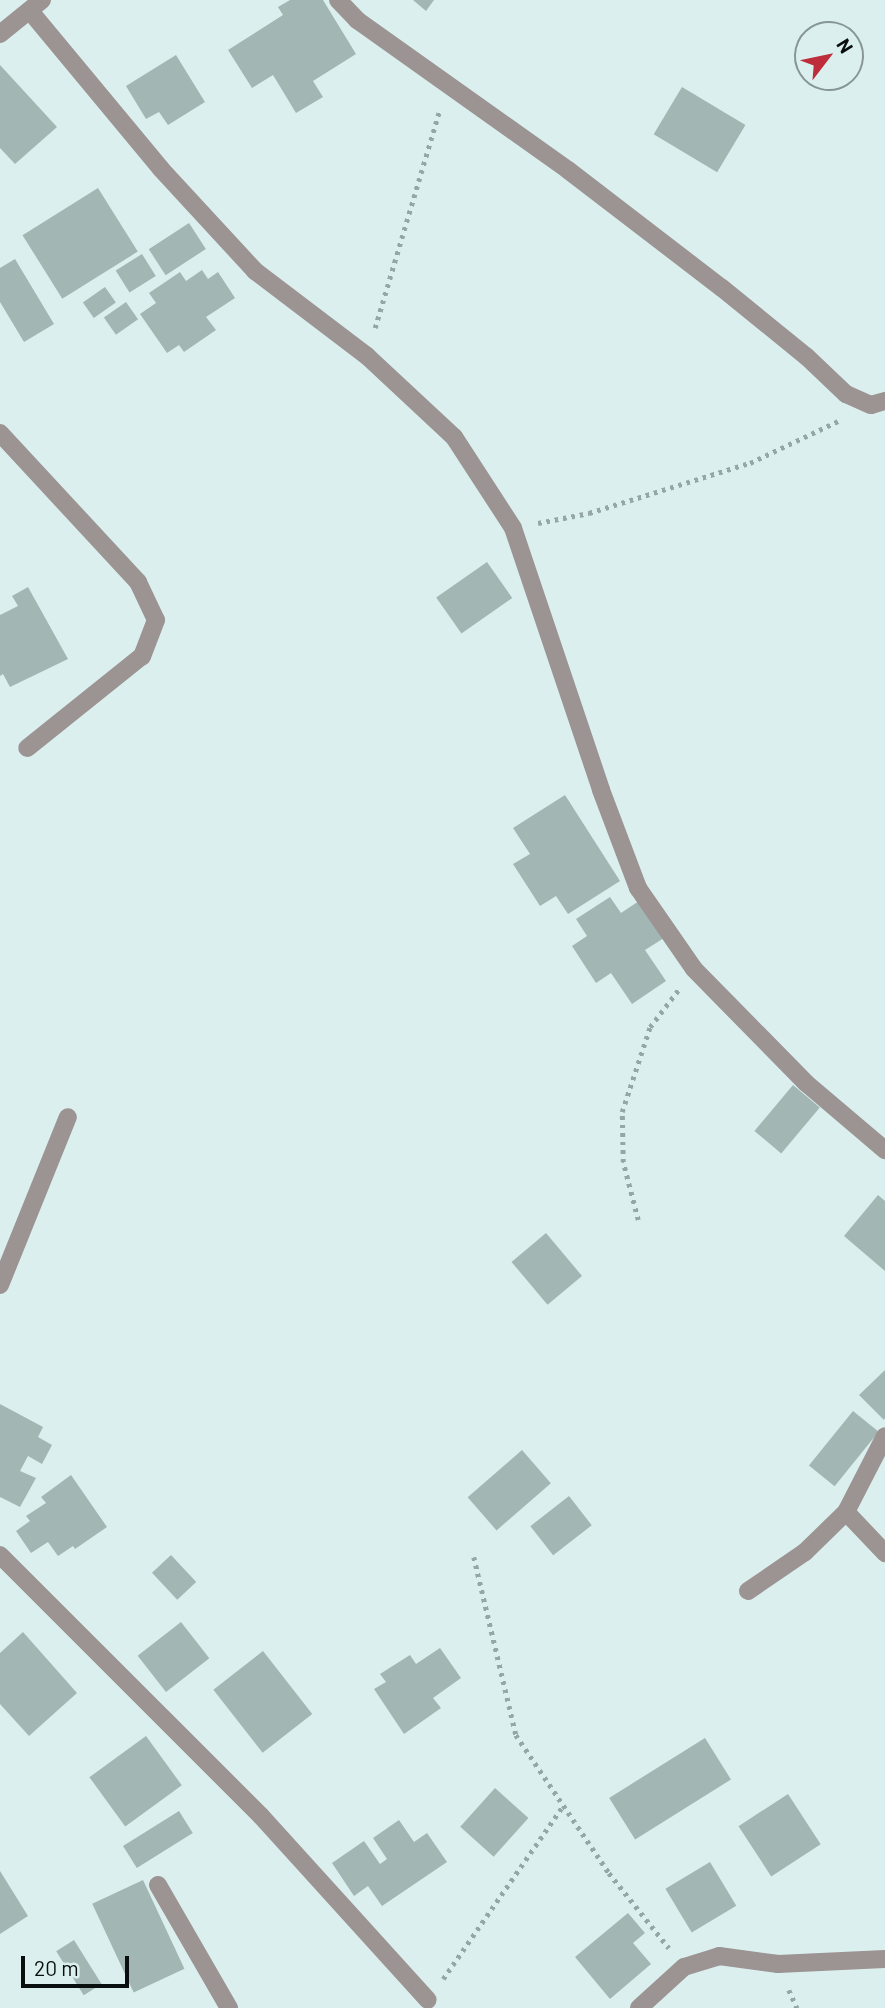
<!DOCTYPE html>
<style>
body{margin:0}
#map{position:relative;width:885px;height:2008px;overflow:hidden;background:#dbf0ee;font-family:Barlow,sans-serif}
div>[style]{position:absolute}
.building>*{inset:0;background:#a2b6b4;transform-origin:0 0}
.path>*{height:4.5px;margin-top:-2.25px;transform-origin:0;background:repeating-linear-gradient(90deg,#95a6a4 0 3.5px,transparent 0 8.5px)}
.minor>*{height:18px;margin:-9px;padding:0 9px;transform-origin:9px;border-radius:9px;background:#9c9393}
span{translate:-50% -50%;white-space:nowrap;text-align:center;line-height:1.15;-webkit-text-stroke:5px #dbf0ee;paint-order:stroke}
.north{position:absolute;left:794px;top:21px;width:70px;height:70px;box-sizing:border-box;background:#dbf0ee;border:2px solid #879694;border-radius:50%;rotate:58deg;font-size:19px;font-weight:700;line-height:28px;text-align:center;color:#080f0e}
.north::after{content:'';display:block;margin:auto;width:24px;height:32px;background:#bd2d3b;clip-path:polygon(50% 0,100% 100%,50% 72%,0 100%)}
.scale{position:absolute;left:21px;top:1956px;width:108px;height:32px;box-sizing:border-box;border:4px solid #080f0e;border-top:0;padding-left:9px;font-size:21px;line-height:24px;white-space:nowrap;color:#080f0e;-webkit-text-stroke:5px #dbf0ee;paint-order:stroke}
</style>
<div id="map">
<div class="building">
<div style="clip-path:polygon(290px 0,323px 0,356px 54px,313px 81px,323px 97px,296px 113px,273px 75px,252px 88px,228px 50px,283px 15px,278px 7px)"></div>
<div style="clip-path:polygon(413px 0,434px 0,426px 11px)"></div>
<div style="clip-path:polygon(176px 55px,205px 102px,168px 125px,159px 112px,146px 119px,126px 86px)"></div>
<div style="clip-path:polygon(0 65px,57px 127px,15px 164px,0 148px)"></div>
<div style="left:682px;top:87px;width:74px;height:55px;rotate:31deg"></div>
<div style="left:98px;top:188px;width:75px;height:89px;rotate:58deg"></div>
<div style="left:189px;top:223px;width:31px;height:48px;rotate:57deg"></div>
<div style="left:142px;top:254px;width:26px;height:31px;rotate:58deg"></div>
<div style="clip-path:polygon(15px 259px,54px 324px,24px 342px,0 302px,0 268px)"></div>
<div style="clip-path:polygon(202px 270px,208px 279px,218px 272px,235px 298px,206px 317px,216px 330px,184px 352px,179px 345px,167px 353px,140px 314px,156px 303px,149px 293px,180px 272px,186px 281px)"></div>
<div style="left:105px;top:287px;width:19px;height:27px;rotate:55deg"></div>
<div style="left:126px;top:302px;width:21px;height:27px;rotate:55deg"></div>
<div style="left:487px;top:562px;width:44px;height:62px;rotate:55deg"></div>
<div style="clip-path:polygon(28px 587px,68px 659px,10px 687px,3px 674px,0 676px,0 615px,18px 606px,12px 596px)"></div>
<div style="clip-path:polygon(565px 795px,620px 881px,568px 914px,556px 896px,540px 906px,513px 864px,530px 854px,513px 828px)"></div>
<div style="clip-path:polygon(610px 897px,621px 913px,639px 901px,664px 938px,645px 950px,666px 981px,632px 1004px,611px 973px,596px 983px,572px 946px,587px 936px,576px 919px)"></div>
<div style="left:793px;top:1085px;width:35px;height:60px;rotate:40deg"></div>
<div style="clip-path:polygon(878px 1195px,885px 1201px,885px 1271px,844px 1236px)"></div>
<div style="left:546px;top:1233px;width:56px;height:45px;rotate:50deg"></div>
<div style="clip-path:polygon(885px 1370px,885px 1418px,884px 1420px,859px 1395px)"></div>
<div style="clip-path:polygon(0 1404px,43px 1427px,38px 1437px,52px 1445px,42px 1464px,28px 1456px,20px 1471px,36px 1478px,20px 1507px,0 1497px)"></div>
<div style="left:853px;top:1411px;width:33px;height:70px;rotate:39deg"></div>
<div style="left:522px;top:1450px;width:44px;height:72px;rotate:49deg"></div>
<div style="clip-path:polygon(71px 1475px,107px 1527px,75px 1549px,73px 1546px,58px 1556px,48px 1542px,31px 1553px,16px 1531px,30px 1521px,26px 1516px,46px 1503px,41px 1497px)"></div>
<div style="left:569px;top:1496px;width:37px;height:49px;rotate:52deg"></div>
<div style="left:171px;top:1555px;width:37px;height:26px;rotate:47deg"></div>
<div style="left:181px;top:1622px;width:46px;height:55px;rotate:52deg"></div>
<div style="clip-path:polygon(23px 1632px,77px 1693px,29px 1736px,0 1704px,0 1653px)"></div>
<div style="clip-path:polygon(440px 1648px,461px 1678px,433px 1698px,441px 1708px,404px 1734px,374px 1689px,386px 1682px,380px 1674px,410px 1655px,416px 1664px)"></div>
<div style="left:263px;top:1651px;width:80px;height:63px;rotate:52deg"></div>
<div style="left:146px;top:1736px;width:61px;height:70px;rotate:54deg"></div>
<div style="left:705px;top:1738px;width:49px;height:113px;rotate:58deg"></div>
<div style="left:495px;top:1788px;width:45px;height:52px;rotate:42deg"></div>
<div style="left:788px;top:1794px;width:60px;height:59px;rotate:57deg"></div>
<div style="left:179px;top:1811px;width:26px;height:66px;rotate:58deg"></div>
<div style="clip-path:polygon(399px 1820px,414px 1842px,427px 1833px,447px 1862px,382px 1906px,368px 1886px,354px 1896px,332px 1863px,364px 1841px,380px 1864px,387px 1859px,373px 1838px)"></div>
<div style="left:710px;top:1862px;width:51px;height:52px;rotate:59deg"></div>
<div style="clip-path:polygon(0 1871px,28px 1916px,0 1934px)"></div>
<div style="left:143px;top:1880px;width:98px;height:56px;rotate:65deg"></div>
<div style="clip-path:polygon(628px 1913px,645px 1933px,633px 1943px,651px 1964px,610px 1999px,575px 1957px)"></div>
<div style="left:74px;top:1940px;width:52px;height:21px;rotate:58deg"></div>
</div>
<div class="path">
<div style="left:375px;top:328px;width:225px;rotate:-73.5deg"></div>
<div style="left:538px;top:523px;width:52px;rotate:-11.1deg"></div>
<div style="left:589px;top:513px;width:169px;rotate:-17.3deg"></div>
<div style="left:750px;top:463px;width:100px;rotate:-25.5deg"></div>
<div style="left:638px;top:1220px;width:60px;rotate:-104.5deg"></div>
<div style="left:623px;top:1162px;width:50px;rotate:-91.1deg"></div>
<div style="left:622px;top:1112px;width:89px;rotate:-71.8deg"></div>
<div style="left:650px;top:1027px;width:48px;rotate:-52.7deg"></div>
<div style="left:474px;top:1557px;width:183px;rotate:76.7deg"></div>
<div style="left:516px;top:1735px;width:166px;rotate:56deg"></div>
<div style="left:609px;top:1873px;width:96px;rotate:51.3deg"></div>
<div style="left:443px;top:1979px;width:209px;rotate:-55.3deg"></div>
<div style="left:789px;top:1990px;width:20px;rotate:66deg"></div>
</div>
<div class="minor">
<div style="left:338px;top:0;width:28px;rotate:46deg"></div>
<div style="left:357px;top:20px;width:259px;rotate:35.4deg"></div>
<div style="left:568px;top:170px;width:194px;rotate:37.5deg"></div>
<div style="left:722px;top:288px;width:109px;rotate:39.1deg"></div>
<div style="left:807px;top:357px;width:54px;rotate:43.5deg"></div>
<div style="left:846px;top:394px;width:27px;rotate:24deg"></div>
<div style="left:871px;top:405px;width:15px;rotate:-16deg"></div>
<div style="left:30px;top:11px;width:205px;rotate:50.3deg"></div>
<div style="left:161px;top:169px;width:139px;rotate:47.3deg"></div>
<div style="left:255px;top:271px;width:141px;rotate:37.2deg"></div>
<div style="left:367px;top:356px;width:119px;rotate:43deg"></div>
<div style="left:454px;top:437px;width:108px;rotate:57deg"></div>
<div style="left:513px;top:528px;width:276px;rotate:71.4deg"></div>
<div style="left:601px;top:790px;width:105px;rotate:69.3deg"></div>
<div style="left:638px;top:888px;width:98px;rotate:55.3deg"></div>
<div style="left:694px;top:969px;width:160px;rotate:45.5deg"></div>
<div style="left:806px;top:1083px;width:104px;rotate:40.3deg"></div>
<div style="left:0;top:34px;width:54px;rotate:-39deg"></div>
<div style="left:0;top:433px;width:203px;rotate:47.2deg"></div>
<div style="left:138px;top:582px;width:42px;rotate:64.7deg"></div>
<div style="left:156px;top:620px;width:39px;rotate:111deg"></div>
<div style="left:142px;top:656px;width:147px;rotate:141.3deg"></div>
<div style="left:0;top:1285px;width:181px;rotate:-68deg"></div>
<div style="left:846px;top:1512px;width:57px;rotate:46.4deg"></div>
<div style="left:0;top:1555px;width:369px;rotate:45deg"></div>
<div style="left:261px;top:1816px;width:248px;rotate:47.8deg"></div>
<div style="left:748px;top:1591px;width:69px;rotate:-34.4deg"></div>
<div style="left:805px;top:1552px;width:57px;rotate:-44.3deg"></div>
<div style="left:846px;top:1512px;width:85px;rotate:-62.8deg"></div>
<div style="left:158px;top:1885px;width:142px;rotate:60deg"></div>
<div style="left:639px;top:2008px;width:61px;rotate:-42.3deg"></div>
<div style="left:684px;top:1967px;width:37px;rotate:-17deg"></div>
<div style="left:719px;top:1956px;width:60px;rotate:7.7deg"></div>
<div style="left:778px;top:1964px;width:107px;rotate:-2.7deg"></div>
</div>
<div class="north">N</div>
<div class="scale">20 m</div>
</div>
